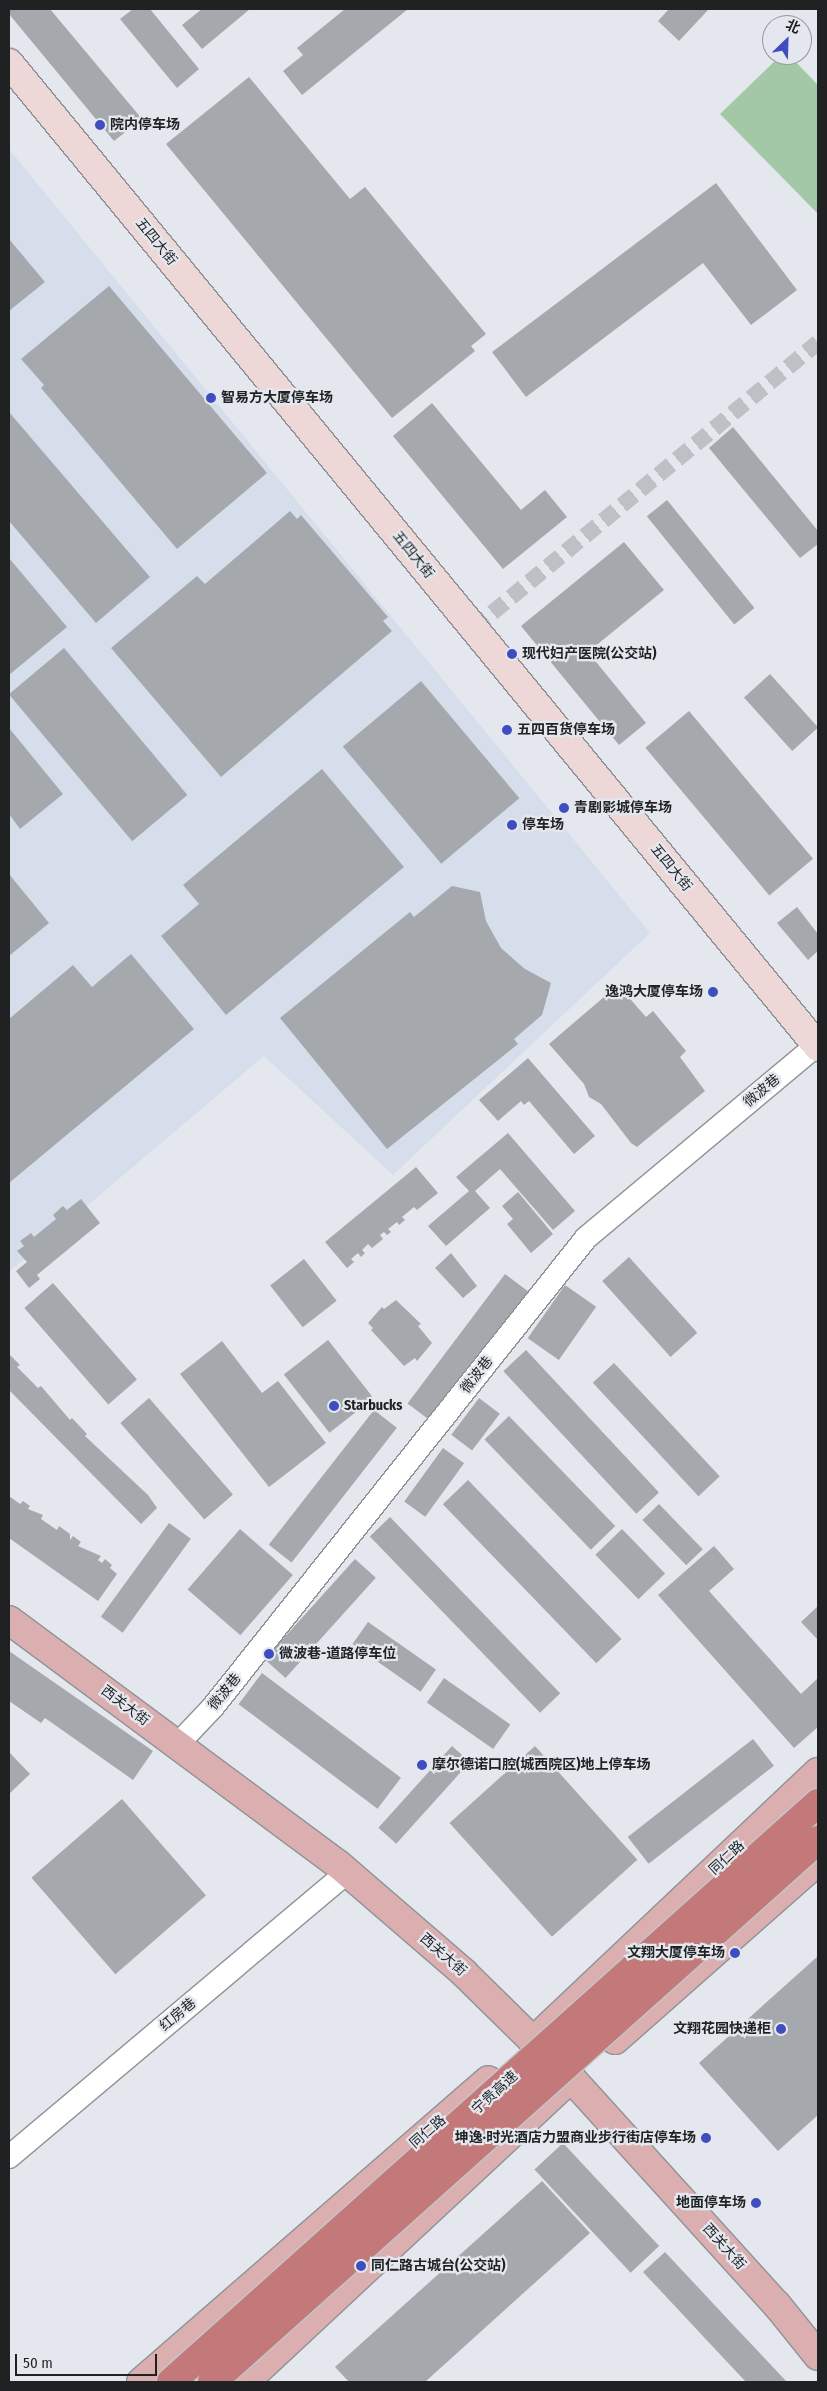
<!DOCTYPE html>
<meta charset="utf-8">
<style>
body{margin:0}
#map{position:relative;width:827px;height:2391px;overflow:hidden;background:#e4e8ee;font-family:"Fira Sans Condensed","Noto Sans SC",sans-serif}
div>[style]{position:absolute}
.built>*{inset:0;background:#d5deea}
.green>*{inset:0;background:#a2c8a6}
.building>*{inset:0;background:#a5a9ae;transform-origin:0 0}
.pedestrian-tunnel>*{height:16px;margin-top:-8px;transform-origin:0;background:repeating-linear-gradient(90deg,#bdc0c5 0 16px,transparent 0 24px)}
.roads{filter:drop-shadow(1px 0 #8f9397) drop-shadow(-1px 0 #8f9397) drop-shadow(0 1px #8f9397) drop-shadow(0 -1px #8f9397)}
.minor>*{height:22px;margin:-11px;padding:0 11px;transform-origin:11px;border-radius:11px;background:#fff}
.secondary>*{height:28px;margin:-14px;padding:0 14px;transform-origin:14px;border-radius:14px;background:#edd7d7}
.primary>*{height:28px;margin:-14px;padding:0 14px;transform-origin:14px;border-radius:14px;background:#dbafaf}
.bridges{filter:drop-shadow(1px 0 #c5c5c6) drop-shadow(-1px 0 #c5c5c6) drop-shadow(0 1px #c5c5c6) drop-shadow(0 -1px #c5c5c6)}
.motorway-bridge>*{height:28px;margin:-14px;padding:0 14px;transform-origin:14px;border-radius:14px;background:#c37979}
.dots>*{width:14px;height:14px;translate:-50% -50%;box-sizing:border-box;border:2px solid #e4e8ee;border-radius:50%}
span{translate:-50% -50%;white-space:nowrap;text-align:center;line-height:1.15;-webkit-text-stroke:4.5px #e4e8ee;paint-order:stroke}
.poi-label{font-size:14px;color:#1f2123;font-weight:700}
.left{translate:0 -50%;text-align:left}
.right{translate:-100% -50%;text-align:right}
.street-label{font-size:14px;color:#1f2123}
.frame{position:absolute;inset:0;border:10px solid #1f2123;pointer-events:none}
.north{position:absolute;left:762px;top:15px;width:50px;height:50px;box-sizing:border-box;background:#e4e8ee;border:1px solid #95989d;border-radius:50%;rotate:24deg;font-size:14px;font-weight:700;line-height:20px;text-align:center;color:#1f2123}
.north::after{content:'';display:block;margin:auto;width:18px;height:22px;background:#404dc1;clip-path:polygon(50% 0,100% 100%,50% 72%,0 100%)}
.scale{position:absolute;left:15px;top:2354px;width:142px;height:22px;box-sizing:border-box;border:2px solid #1f2123;border-top:0;padding-left:6px;font-size:15px;line-height:18px;white-space:nowrap;color:#1f2123;-webkit-text-stroke:4px #e4e8ee;paint-order:stroke}
</style>
<div id="map">
<div class="built">
<div style="clip-path:polygon(9px 149px,650px 933px,393px 1175px,264px 1056px,9px 1272px)"></div>
</div>
<div class="green">
<div style="clip-path:polygon(781px 55px,789px 55px,818px 85px,818px 214px,720px 114px)"></div>
</div>
<div class="building">
<div style="clip-path:polygon(9px 9px,50px 9px,142px 119px,114px 141px,9px 14px)"></div>
<div style="clip-path:polygon(133px 9px,150px 9px,199px 69px,177px 88px,120px 19px)"></div>
<div style="clip-path:polygon(202px 9px,250px 9px,202px 49px,182px 25px)"></div>
<div style="clip-path:polygon(345px 9px,408px 9px,302px 95px,283px 71px,303px 55px,297px 48px)"></div>
<div style="clip-path:polygon(669px 9px,709px 9px,679px 41px,658px 21px)"></div>
<div style="clip-path:polygon(249px 77px,350px 199px,365px 187px,486px 334px,471px 346px,475px 351px,392px 418px,166px 144px)"></div>
<div style="clip-path:polygon(716px 183px,797px 290px,751px 325px,703px 263px,526px 397px,492px 352px)"></div>
<div style="clip-path:polygon(9px 239px,45px 282px,9px 311px)"></div>
<div style="clip-path:polygon(109px 286px,267px 473px,177px 549px,41px 388px,44px 385px,21px 359px)"></div>
<div style="clip-path:polygon(432px 403px,521px 510px,545px 490px,567px 517px,503px 569px,393px 436px)"></div>
<div style="clip-path:polygon(9px 412px,150px 577px,96px 623px,9px 521px)"></div>
<div style="clip-path:polygon(733px 427px,818px 531px,818px 544px,800px 558px,709px 448px)"></div>
<div style="left:667px;top:500px;width:139px;height:26px;rotate:51deg"></div>
<div style="clip-path:polygon(290px 511px,297px 519px,301px 515px,388px 617px,383px 621px,392px 631px,221px 777px,111px 648px,197px 576px,205px 584px)"></div>
<div style="clip-path:polygon(624px 542px,664px 590px,588px 652px,646px 723px,619px 745px,521px 626px)"></div>
<div style="clip-path:polygon(9px 558px,67px 627px,9px 675px)"></div>
<div style="left:64px;top:648px;width:192px;height:72px;rotate:50deg"></div>
<div style="left:770px;top:674px;width:72px;height:35px;rotate:48deg"></div>
<div style="left:421px;top:681px;width:153px;height:102px;rotate:50deg"></div>
<div style="left:689px;top:711px;width:193px;height:57px;rotate:50deg"></div>
<div style="clip-path:polygon(9px 728px,63px 794px,20px 829px,9px 814px)"></div>
<div style="clip-path:polygon(322px 769px,404px 867px,226px 1015px,161px 936px,199px 904px,183px 885px)"></div>
<div style="clip-path:polygon(9px 874px,49px 923px,9px 956px)"></div>
<div style="clip-path:polygon(452px 886px,480px 892px,486px 921px,501px 948px,525px 969px,551px 983px,542px 1015px,514px 1039px,518px 1044px,387px 1149px,280px 1018px,410px 912px,414px 917px)"></div>
<div style="clip-path:polygon(797px 907px,818px 934px,818px 951px,808px 960px,777px 923px)"></div>
<div style="clip-path:polygon(131px 954px,194px 1029px,9px 1183px,9px 1019px,73px 965px,92px 987px)"></div>
<div style="clip-path:polygon(618px 985px,646px 1017px,653px 1011px,686px 1051px,680px 1057px,705px 1091px,637px 1147px,631px 1143px,601px 1104px,589px 1097px,584px 1084px,549px 1044px)"></div>
<div style="clip-path:polygon(528px 1058px,595px 1136px,574px 1154px,529px 1101px,524px 1105px,521px 1101px,498px 1121px,479px 1100px)"></div>
<div style="clip-path:polygon(508px 1133px,575px 1211px,553px 1230px,500px 1169px,475px 1191px,490px 1208px,446px 1246px,428px 1226px,469px 1191px,456px 1177px)"></div>
<div style="clip-path:polygon(416px 1167px,438px 1193px,417px 1210px,414px 1207px,402px 1217px,405px 1220px,399px 1225px,397px 1222px,388px 1229px,391px 1232px,387px 1235px,384px 1232px,380px 1235px,383px 1239px,372px 1248px,368px 1244px,362px 1250px,365px 1253px,361px 1257px,358px 1253px,351px 1259px,354px 1262px,347px 1268px,325px 1242px)"></div>
<div style="clip-path:polygon(518px 1192px,553px 1234px,531px 1253px,507px 1224px,513px 1219px,502px 1206px)"></div>
<div style="clip-path:polygon(81px 1199px,100px 1223px,37px 1275px,40px 1279px,29px 1288px,16px 1271px,27px 1262px,17px 1251px,24px 1246px,20px 1241px,31px 1233px,34px 1237px,56px 1219px,53px 1215px,63px 1206px,67px 1210px)"></div>
<div style="clip-path:polygon(451px 1253px,477px 1286px,463px 1298px,435px 1268px)"></div>
<div style="left:629px;top:1257px;width:102px;height:36px;rotate:48deg"></div>
<div style="left:304px;top:1259px;width:53px;height:43px;rotate:52deg"></div>
<div style="left:505px;top:1274px;width:30px;height:162px;rotate:37deg"></div>
<div style="left:53px;top:1283px;width:128px;height:38px;rotate:49deg"></div>
<div style="left:565px;top:1285px;width:38px;height:65px;rotate:35deg"></div>
<div style="clip-path:polygon(396px 1300px,421px 1324px,418px 1326px,432px 1343px,417px 1361px,415px 1358px,404px 1366px,371px 1330px,373px 1328px,368px 1323px,382px 1307px,384px 1309px)"></div>
<div style="left:328px;top:1340px;width:74px;height:56px;rotate:52deg"></div>
<div style="clip-path:polygon(222px 1341px,262px 1393px,278px 1381px,326px 1443px,269px 1487px,180px 1374px)"></div>
<div style="left:526px;top:1350px;width:195px;height:31px;rotate:47deg"></div>
<div style="clip-path:polygon(9px 1354px,20px 1365px,17px 1367px,38px 1388px,41px 1386px,70px 1420px,72px 1418px,87px 1434px,85px 1436px,148px 1495px,157px 1508px,141px 1524px,9px 1390px)"></div>
<div style="left:614px;top:1363px;width:155px;height:29px;rotate:47deg"></div>
<div style="left:149px;top:1398px;width:128px;height:38px;rotate:49deg"></div>
<div style="left:479px;top:1398px;width:26px;height:46px;rotate:37deg"></div>
<div style="left:374px;top:1410px;width:29px;height:171px;rotate:38deg"></div>
<div style="left:509px;top:1416px;width:153px;height:34px;rotate:46deg"></div>
<div style="left:443px;top:1448px;width:26px;height:66px;rotate:36deg"></div>
<div style="left:468px;top:1480px;width:221px;height:35px;rotate:46deg"></div>
<div style="clip-path:polygon(9px 1496px,20px 1504px,23px 1501px,30px 1506px,28px 1509px,43px 1515px,41px 1519px,57px 1530px,59px 1526px,70px 1534px,70px 1540px,73px 1536px,81px 1542px,78px 1546px,101px 1556px,98px 1560px,102px 1563px,105px 1559px,112px 1565px,110px 1568px,117px 1574px,98px 1601px,9px 1538px)"></div>
<div style="left:659px;top:1504px;width:63px;height:23px;rotate:46deg"></div>
<div style="left:390px;top:1517px;width:245px;height:28px;rotate:46deg"></div>
<div style="left:169px;top:1523px;width:27px;height:116px;rotate:36deg"></div>
<div style="left:240px;top:1529px;width:70px;height:80px;rotate:41deg"></div>
<div style="left:622px;top:1529px;width:62px;height:37px;rotate:46deg"></div>
<div style="clip-path:polygon(714px 1546px,734px 1569px,709px 1591px,801px 1694px,818px 1678px,818px 1727px,794px 1748px,658px 1595px)"></div>
<div style="left:355px;top:1559px;width:28px;height:135px;rotate:42deg"></div>
<div style="clip-path:polygon(818px 1606px,818px 1640px,801px 1622px)"></div>
<div style="left:368px;top:1622px;width:83px;height:27px;rotate:35deg"></div>
<div style="clip-path:polygon(9px 1651px,153px 1751px,133px 1780px,45px 1718px,41px 1723px,9px 1701px)"></div>
<div style="left:262px;top:1673px;width:174px;height:39px;rotate:37deg"></div>
<div style="left:444px;top:1678px;width:81px;height:30px;rotate:35deg"></div>
<div style="left:753px;top:1739px;width:34px;height:159px;rotate:52deg"></div>
<div style="left:452px;top:1746px;width:24px;height:110px;rotate:42deg"></div>
<div style="left:535px;top:1746px;width:153px;height:115px;rotate:48deg"></div>
<div style="clip-path:polygon(9px 1752px,30px 1774px,9px 1794px)"></div>
<div style="left:122px;top:1799px;width:128px;height:120px;rotate:49deg"></div>
<div style="clip-path:polygon(818px 1956px,818px 2115px,778px 2151px,699px 2063px)"></div>
<div style="left:563px;top:2143px;width:141px;height:39px;rotate:47deg"></div>
<div style="clip-path:polygon(542px 2181px,590px 2233px,425px 2382px,349px 2382px,335px 2367px)"></div>
<div style="clip-path:polygon(665px 2252px,737px 2329px,787px 2382px,746px 2382px,715px 2349px,643px 2272px)"></div>
</div>
<div class="pedestrian-tunnel">
<div style="left:474px;top:628px;width:447px;rotate:-39.7deg"></div>
</div>
<div class="roads">
<div class="minor">
<div style="left:177px;top:1745px;width:52px;rotate:-46.5deg"></div>
<div style="left:213px;top:1707px;width:599px;rotate:-51.5deg"></div>
<div style="left:586px;top:1238px;width:301px;rotate:-39.9deg"></div>
<div style="left:9px;top:2157px;width:442px;rotate:-40.1deg"></div>
</div>
<div class="secondary">
<div style="left:9px;top:63px;width:1274px;rotate:50.57deg"></div>
</div>
<div class="primary">
<div style="left:9px;top:1620px;width:411px;rotate:36.6deg"></div>
<div style="left:339px;top:1865px;width:165px;rotate:40.8deg"></div>
<div style="left:464px;top:1973px;width:150px;rotate:44.5deg"></div>
<div style="left:571px;top:2078px;width:307px;rotate:47.8deg"></div>
<div style="left:777px;top:2305px;width:65px;rotate:51.2deg"></div>
<div style="left:545px;top:2030px;width:376px;rotate:-43.4deg"></div>
<div style="left:615px;top:2040px;width:271px;rotate:-41.4deg"></div>
<div style="left:141px;top:2382px;width:460px;rotate:-41deg"></div>
<div style="left:245px;top:2382px;width:446px;rotate:-43deg"></div>
</div>
</div>
<div class="bridges">
<div class="motorway-bridge">
<div style="left:171px;top:2382px;width:868px;rotate:-41.83deg"></div>
<div style="left:212px;top:2382px;width:813px;rotate:-41.81deg"></div>
</div>
</div>
<div class="dots">
<div style="left:100px;top:125px;background:#404dc1"></div>
<div style="left:211px;top:398px;background:#404dc1"></div>
<div style="left:512px;top:654px;background:#404dc1"></div>
<div style="left:507px;top:730px;background:#404dc1"></div>
<div style="left:564px;top:808px;background:#404dc1"></div>
<div style="left:512px;top:825px;background:#404dc1"></div>
<div style="left:713px;top:992px;background:#404dc1"></div>
<div style="left:334px;top:1406px;background:#404dc1"></div>
<div style="left:269px;top:1654px;background:#404dc1"></div>
<div style="left:422px;top:1765px;background:#404dc1"></div>
<div style="left:735px;top:1953px;background:#404dc1"></div>
<div style="left:781px;top:2029px;background:#404dc1"></div>
<div style="left:706px;top:2138px;background:#404dc1"></div>
<div style="left:756px;top:2203px;background:#404dc1"></div>
<div style="left:361px;top:2266px;background:#404dc1"></div>
</div>
<div class="poi-label">
<span class="left" style="left:110px;top:125px">院内停车场</span>
<span class="left" style="left:221px;top:398px">智易方大厦停车场</span>
<span class="left" style="left:522px;top:654px">现代妇产医院(公交站)</span>
<span class="left" style="left:517px;top:730px">五四百货停车场</span>
<span class="left" style="left:574px;top:808px">青剧影城停车场</span>
<span class="left" style="left:522px;top:825px">停车场</span>
<span class="right" style="left:703px;top:992px">逸鸿大厦停车场</span>
<span class="left" style="left:344px;top:1406px">Starbucks</span>
<span class="left" style="left:279px;top:1654px">微波巷-道路停车位</span>
<span class="left" style="left:432px;top:1765px">摩尔德诺口腔(城西院区)地上停车场</span>
<span class="right" style="left:725px;top:1953px">文翔大厦停车场</span>
<span class="right" style="left:771px;top:2029px">文翔花园快递柜</span>
<span class="right" style="left:696px;top:2138px">坤逸·时光酒店力盟商业步行街店停车场</span>
<span class="right" style="left:746px;top:2203px">地面停车场</span>
<span class="left" style="left:371px;top:2266px">同仁路古城台(公交站)</span>
</div>
<div class="street-label">
<span style="left:156px;top:242px;rotate:51deg">五四大街</span>
<span style="left:413px;top:555px;rotate:51deg">五四大街</span>
<span style="left:671px;top:868px;rotate:51deg">五四大街</span>
<span style="left:762px;top:1091px;rotate:-40deg">微波巷</span>
<span style="left:477px;top:1375px;rotate:-52deg">微波巷</span>
<span style="left:225px;top:1692px;rotate:-51deg">微波巷</span>
<span style="left:125px;top:1706px;rotate:37deg">西关大街</span>
<span style="left:727px;top:1858px;rotate:-43deg">同仁路</span>
<span style="left:443px;top:1955px;rotate:41deg">西关大街</span>
<span style="left:178px;top:2015px;rotate:-40deg">红房巷</span>
<span style="left:495px;top:2093px;rotate:-42deg">宁贵高速</span>
<span style="left:428px;top:2132px;rotate:-41deg">同仁路</span>
<span style="left:724px;top:2247px;rotate:48deg">西关大街</span>
</div>
<div class="frame"></div>
<div class="north">北</div>
<div class="scale">50 m</div>
</div>
